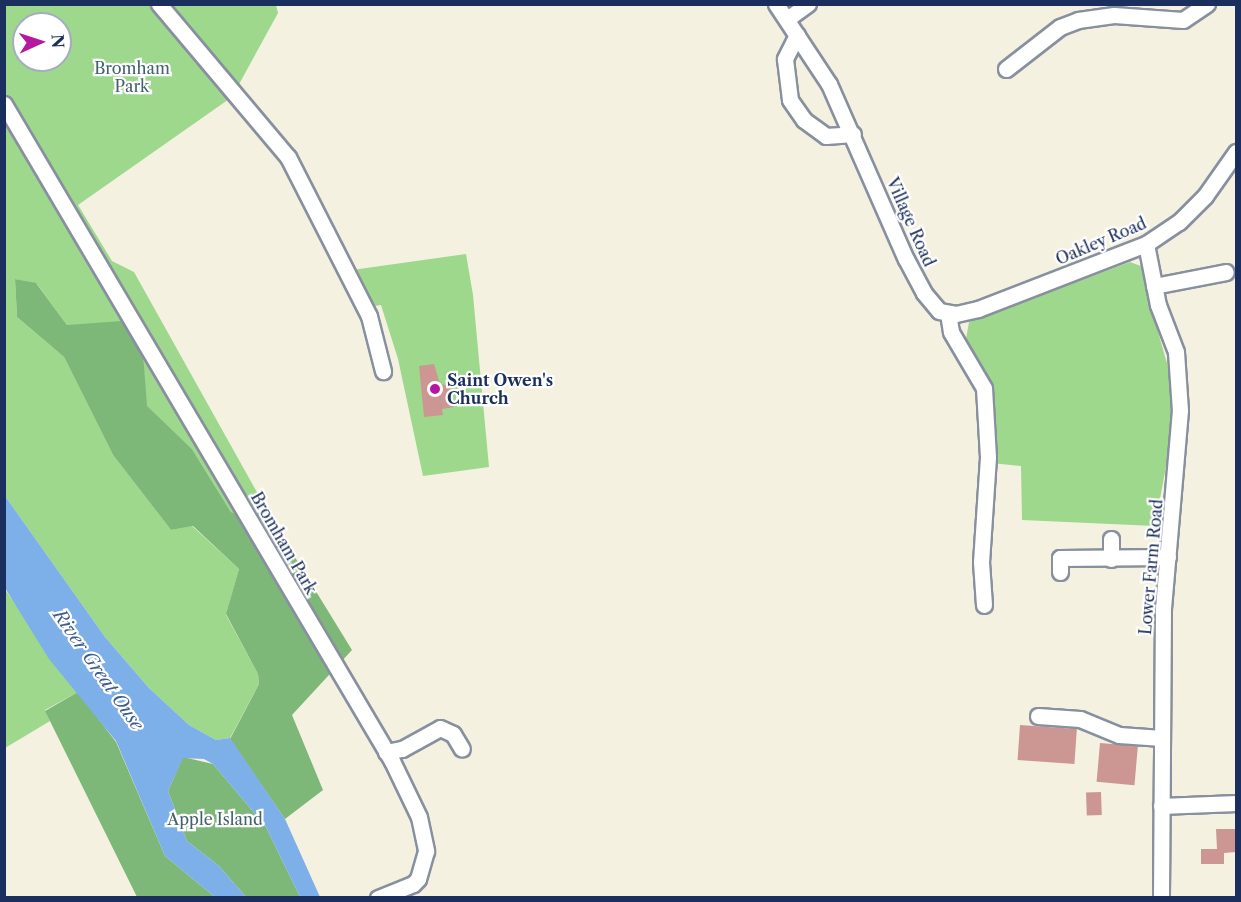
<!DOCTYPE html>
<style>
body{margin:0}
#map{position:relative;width:1241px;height:902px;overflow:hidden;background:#f5f1e0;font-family:"Libre Caslon Text",serif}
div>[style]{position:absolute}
.green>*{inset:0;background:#9dd88c}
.forest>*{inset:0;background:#7eb878}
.water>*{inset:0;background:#7dafe9}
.building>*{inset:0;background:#cc9693;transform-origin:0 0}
.roads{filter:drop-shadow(2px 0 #88909f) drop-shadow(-2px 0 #88909f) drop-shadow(0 2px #88909f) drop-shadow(0 -2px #88909f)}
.minor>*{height:15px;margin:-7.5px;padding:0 7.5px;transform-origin:7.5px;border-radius:7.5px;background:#fff}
.dots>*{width:16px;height:16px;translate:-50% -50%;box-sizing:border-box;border:3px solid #fff;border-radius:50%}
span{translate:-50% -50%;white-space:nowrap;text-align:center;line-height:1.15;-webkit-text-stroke:4.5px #fff;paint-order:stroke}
.park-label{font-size:16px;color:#42626c}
.street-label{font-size:16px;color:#1b2f5e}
.poi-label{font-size:16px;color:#1b2f5e;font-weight:700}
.left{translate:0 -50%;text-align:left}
.water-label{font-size:18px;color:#3d5c8f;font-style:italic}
.frame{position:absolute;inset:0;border:6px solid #1b2f5e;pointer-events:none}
.north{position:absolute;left:12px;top:12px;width:60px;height:60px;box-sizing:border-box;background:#fff;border:2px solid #a4acbf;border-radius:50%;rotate:87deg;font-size:16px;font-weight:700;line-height:24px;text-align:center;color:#1b2f5e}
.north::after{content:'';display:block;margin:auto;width:21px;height:27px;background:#b5179e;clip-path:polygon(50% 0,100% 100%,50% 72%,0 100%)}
</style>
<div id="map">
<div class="green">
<div style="clip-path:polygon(evenodd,4px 5px,276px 5px,278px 13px,232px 97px,78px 205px,112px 261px,134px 272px,277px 528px,231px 512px,192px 449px,146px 406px,143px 352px,67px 325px,37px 284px,15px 279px,17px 317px,64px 357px,113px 455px,171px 530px,192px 526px,239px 569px,226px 615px,258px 674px,259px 684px,230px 738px,216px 740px,189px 725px,149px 688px,105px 637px,5px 496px,4px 5px,24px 24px,60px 24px,60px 60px,24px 60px,24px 24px)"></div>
<div style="clip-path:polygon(466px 254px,473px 295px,489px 467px,423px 476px,398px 359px,381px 305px,369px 307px,352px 270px)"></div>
<div style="clip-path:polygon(1130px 262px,1146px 268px,1150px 304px,1172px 381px,1170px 445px,1155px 526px,1022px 520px,1021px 466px,991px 463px,995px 409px,987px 380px,966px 339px,969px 322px)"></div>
<div style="clip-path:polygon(4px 588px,78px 692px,45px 710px,50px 721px,5px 748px)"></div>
</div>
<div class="forest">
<div style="clip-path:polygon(15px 279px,36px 283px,67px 325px,122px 321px,143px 352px,147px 406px,192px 449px,231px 512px,277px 528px,352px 650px,292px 715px,323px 790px,285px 819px,230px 739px,259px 684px,258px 674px,226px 614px,239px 569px,193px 526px,171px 530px,113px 455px,64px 357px,17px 317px)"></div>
<div style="clip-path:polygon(78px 692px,116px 742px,165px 856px,215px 897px,137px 897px,45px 711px)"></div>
<div style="clip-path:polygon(183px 757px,213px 764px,266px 827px,300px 897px,246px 897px,219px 866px,187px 841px,168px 791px)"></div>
</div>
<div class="water">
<div style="clip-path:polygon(5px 496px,105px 637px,149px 688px,189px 725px,216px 740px,230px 738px,285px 819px,320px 897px,300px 897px,266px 827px,213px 764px,204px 759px,183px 758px,168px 791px,187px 841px,219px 866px,246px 897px,215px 897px,165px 856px,116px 741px,49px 659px,5px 588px)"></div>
</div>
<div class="building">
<div style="clip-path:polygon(434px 364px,440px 384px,450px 386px,454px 407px,442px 409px,443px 415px,424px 417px,419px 366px)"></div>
<div style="left:1020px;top:725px;width:57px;height:35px;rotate:4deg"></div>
<div style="left:1100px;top:743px;width:38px;height:39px;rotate:5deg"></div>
<div style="left:1101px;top:792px;width:23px;height:15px;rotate:88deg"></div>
<div style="clip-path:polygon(1216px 829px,1236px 829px,1236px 852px,1224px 853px,1224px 864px,1201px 864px,1201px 849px,1217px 849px)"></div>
</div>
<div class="roads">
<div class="minor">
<div style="left:159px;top:4px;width:200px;rotate:49.9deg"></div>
<div style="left:288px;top:157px;width:178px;rotate:63deg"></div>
<div style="left:369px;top:316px;width:57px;rotate:75.7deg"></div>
<div style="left:776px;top:4px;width:96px;rotate:56.5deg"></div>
<div style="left:829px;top:84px;width:191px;rotate:66.3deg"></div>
<div style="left:906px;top:259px;width:38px;rotate:62deg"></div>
<div style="left:924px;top:293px;width:23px;rotate:50deg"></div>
<div style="left:939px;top:311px;width:17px;rotate:10deg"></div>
<div style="left:956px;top:314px;width:23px;rotate:-13deg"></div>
<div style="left:978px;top:309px;width:180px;rotate:-21.2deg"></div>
<div style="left:1146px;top:244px;width:40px;rotate:-34deg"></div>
<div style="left:1179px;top:222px;width:37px;rotate:-45deg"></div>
<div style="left:1205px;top:196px;width:54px;rotate:-54.8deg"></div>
<div style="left:787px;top:19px;width:26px;rotate:-36deg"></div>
<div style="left:797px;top:35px;width:27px;rotate:117deg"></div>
<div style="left:785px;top:59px;width:41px;rotate:83deg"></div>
<div style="left:790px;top:100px;width:24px;rotate:55deg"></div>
<div style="left:804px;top:120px;width:27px;rotate:36deg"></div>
<div style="left:826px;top:136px;width:27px;rotate:-4deg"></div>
<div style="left:1006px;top:69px;width:68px;rotate:-37.9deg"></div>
<div style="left:1060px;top:27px;width:19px;rotate:-21deg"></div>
<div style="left:1078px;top:20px;width:36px;rotate:-8deg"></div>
<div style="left:1114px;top:15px;width:69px;rotate:4.1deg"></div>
<div style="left:1183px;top:20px;width:29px;rotate:-34deg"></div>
<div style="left:4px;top:104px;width:763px;rotate:59.44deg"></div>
<div style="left:392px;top:761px;width:62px;rotate:64.3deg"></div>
<div style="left:419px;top:817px;width:35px;rotate:78deg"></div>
<div style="left:426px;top:851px;width:29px;rotate:106deg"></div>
<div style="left:418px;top:879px;width:7px;rotate:135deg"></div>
<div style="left:413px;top:884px;width:38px;rotate:158deg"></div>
<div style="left:1146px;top:244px;width:62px;rotate:78.9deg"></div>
<div style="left:1158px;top:305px;width:50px;rotate:69deg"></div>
<div style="left:1176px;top:352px;width:58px;rotate:86.1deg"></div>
<div style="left:1180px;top:410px;width:199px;rotate:94.9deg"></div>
<div style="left:1163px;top:608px;width:290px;rotate:90.4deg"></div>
<div style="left:1154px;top:286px;width:73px;rotate:-11deg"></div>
<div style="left:948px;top:313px;width:19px;rotate:81deg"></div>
<div style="left:951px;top:332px;width:65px;rotate:59.5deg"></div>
<div style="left:984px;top:388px;width:69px;rotate:86.7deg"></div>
<div style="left:988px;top:457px;width:105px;rotate:93.8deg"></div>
<div style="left:981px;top:562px;width:43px;rotate:86deg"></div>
<div style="left:1111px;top:559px;width:20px;rotate:-90deg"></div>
<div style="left:1060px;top:572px;width:14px;rotate:-90deg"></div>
<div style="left:1060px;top:558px;width:108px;rotate:-0.5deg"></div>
<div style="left:1038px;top:716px;width:42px;rotate:4.1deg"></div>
<div style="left:1080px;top:719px;width:42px;rotate:22.3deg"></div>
<div style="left:1119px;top:735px;width:43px;rotate:4deg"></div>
<div style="left:386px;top:752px;width:16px;rotate:-11deg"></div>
<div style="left:402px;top:749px;width:43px;rotate:-28.9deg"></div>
<div style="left:440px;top:728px;width:14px;rotate:25deg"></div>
<div style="left:453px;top:734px;width:17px;rotate:59deg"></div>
<div style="left:1161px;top:806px;width:75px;rotate:-2.3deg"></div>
</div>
</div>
<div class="dots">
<div style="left:435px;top:389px;background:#b5179e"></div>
</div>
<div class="park-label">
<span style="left:132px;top:77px">Bromham<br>Park</span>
<span style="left:215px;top:819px">Apple Island</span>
</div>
<div class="street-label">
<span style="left:911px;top:222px;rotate:66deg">Village Road</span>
<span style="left:1101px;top:241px;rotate:-23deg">Oakley Road</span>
<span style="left:284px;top:543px;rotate:60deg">Bromham Park</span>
<span style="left:1151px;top:567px;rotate:-85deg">Lower Farm Road</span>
</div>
<div class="poi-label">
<span class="left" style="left:447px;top:389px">Saint Owen's<br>Church</span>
</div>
<div class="water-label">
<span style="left:98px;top:670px;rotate:55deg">River Great Ouse</span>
</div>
<div class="frame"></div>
<div class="north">N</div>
</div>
